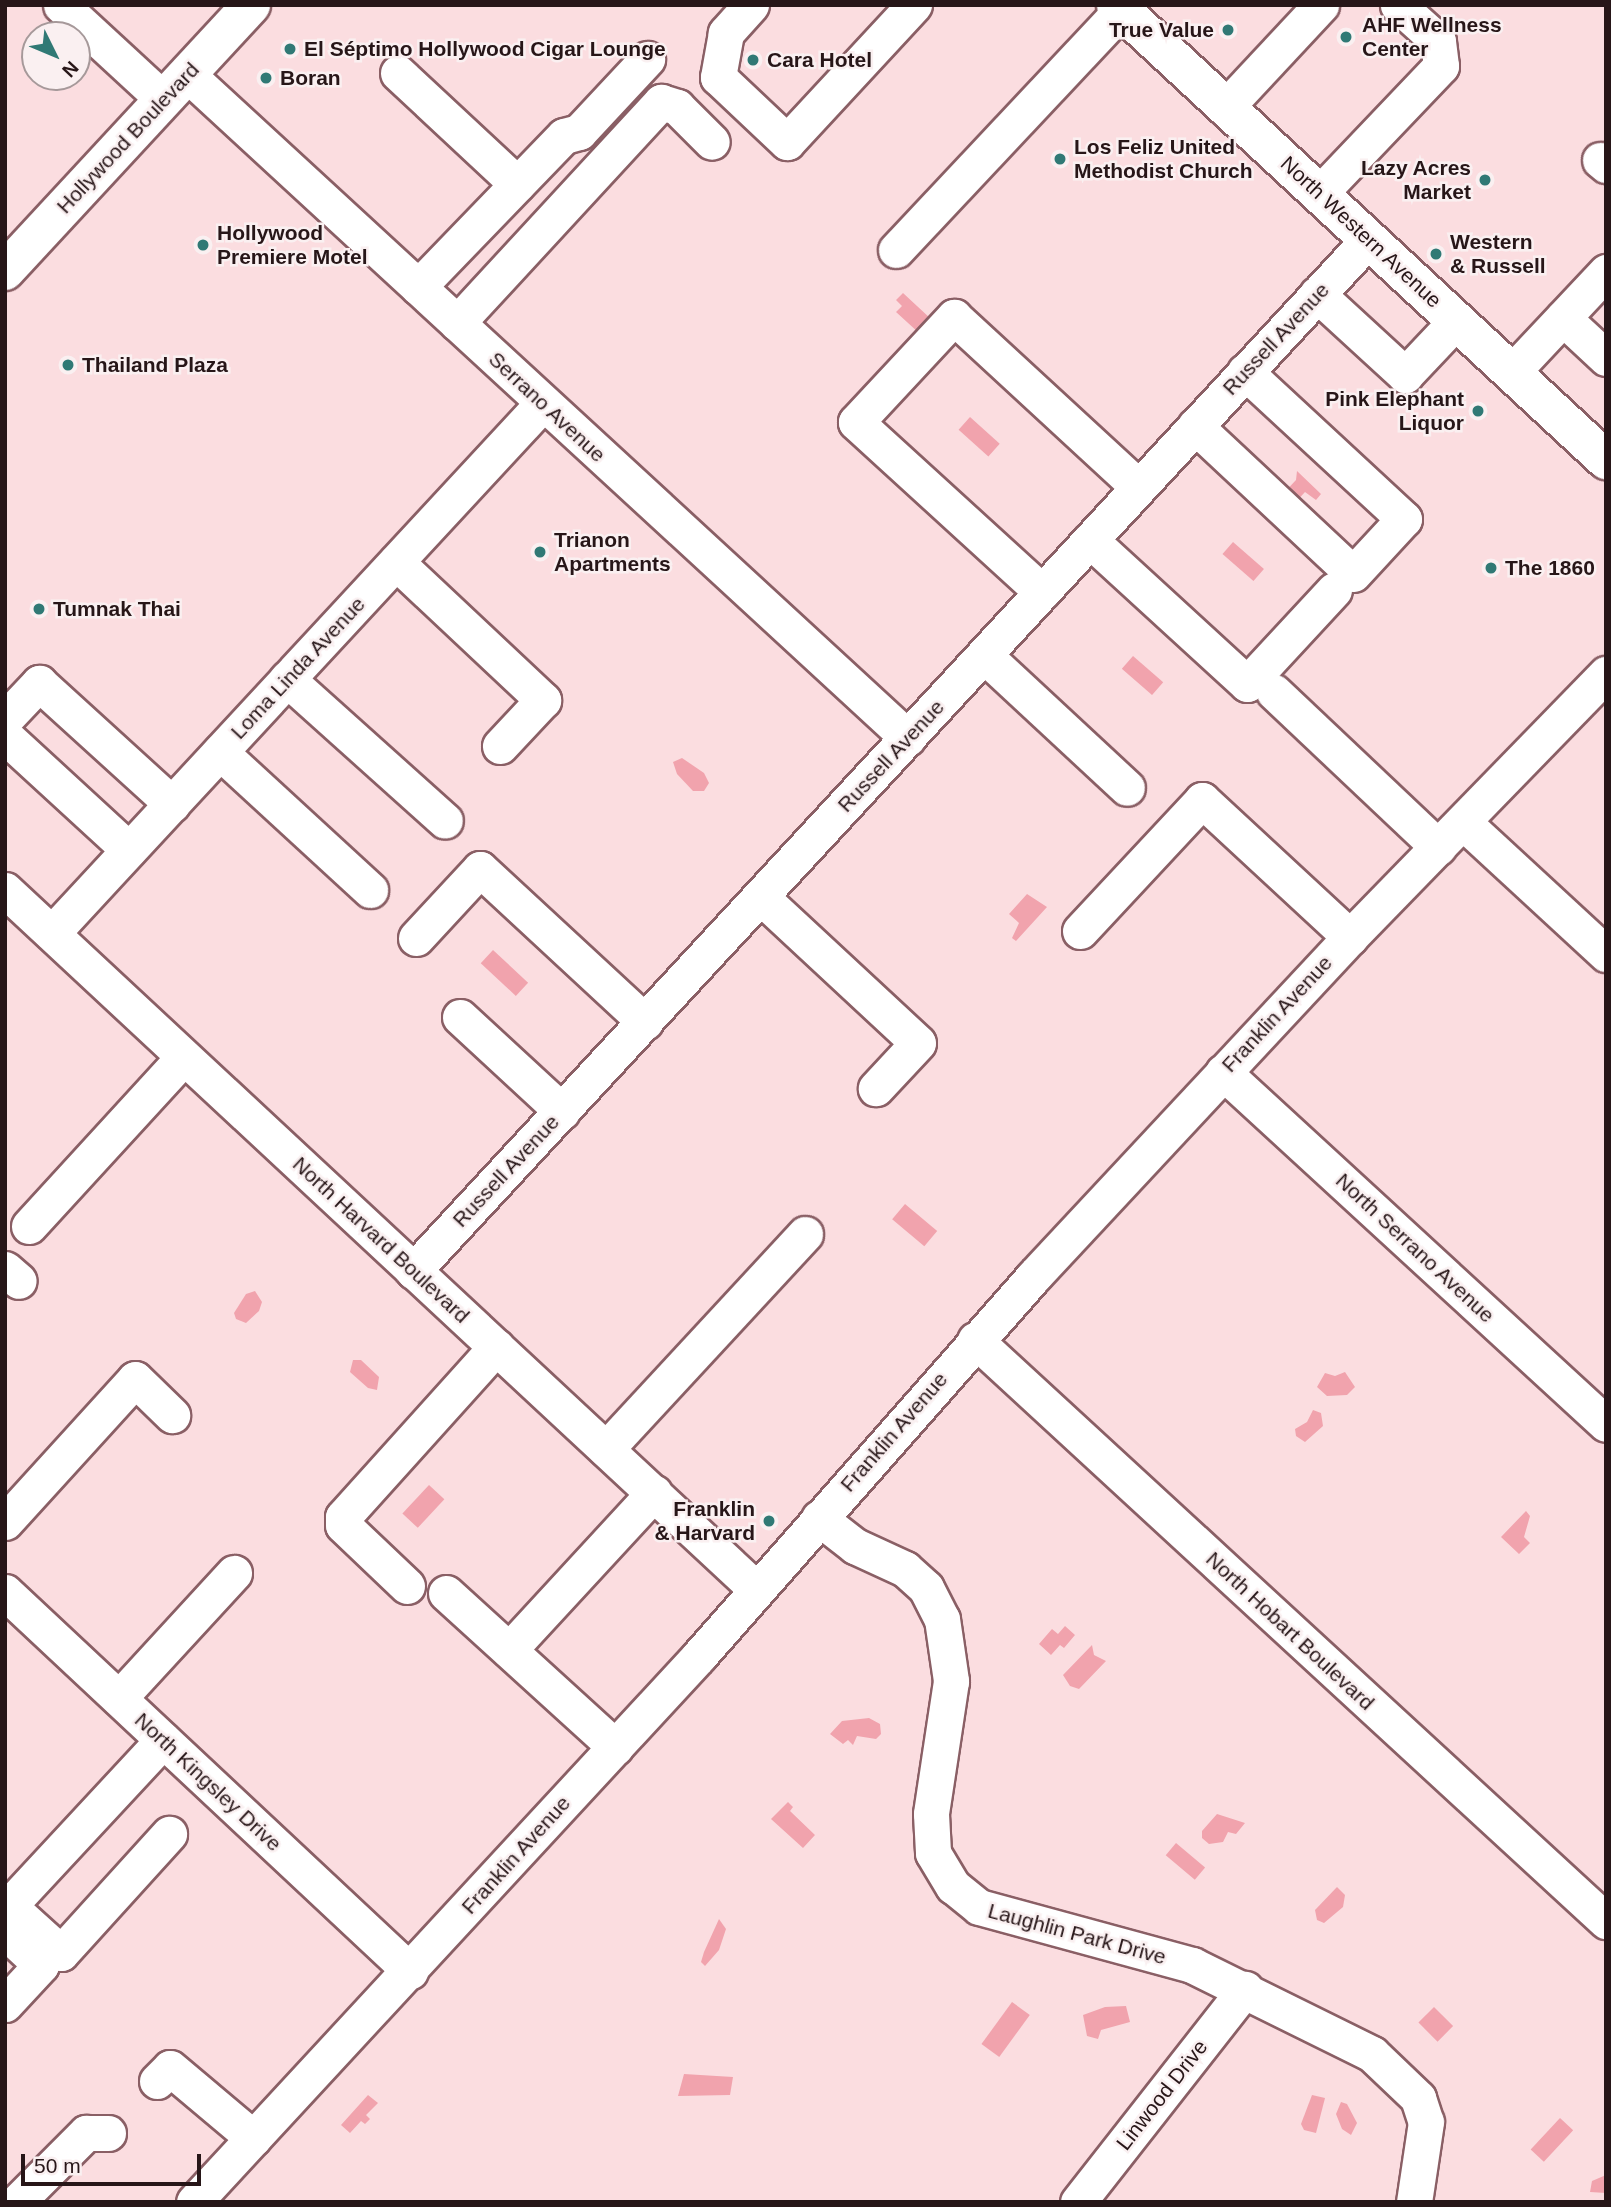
<!DOCTYPE html>
<meta charset="utf-8">
<style>
body{margin:0}
#map{position:relative;width:1611px;height:2207px;overflow:hidden;background:#fbdde0;font-family:Helvetica,sans-serif}
div>[style]{position:absolute}
.water>*{inset:0;background:#f1a3ad;transform-origin:0 0}
.roads{filter:drop-shadow(2px 0 #8a5f65) drop-shadow(-2px 0 #8a5f65) drop-shadow(0 2px #8a5f65) drop-shadow(0 -2px #8a5f65)}
.minor>*{height:35px;margin:-17.5px;padding:0 17.5px;transform-origin:17.5px;border-radius:17.5px;background:#fff}
.major>*{height:38px;margin:-19px;padding:0 19px;transform-origin:19px;border-radius:19px;background:#fff}
.dots>*{width:19px;height:19px;translate:-50% -50%;box-sizing:border-box;border:4px solid #faf0f1;border-radius:50%}
span{translate:-50% -50%;white-space:nowrap;text-align:center;line-height:1.15;-webkit-text-stroke:5px #faf0f1;paint-order:stroke}
.poi-label{font-size:21px;color:#271618;font-weight:700}
.left{translate:0 -50%;text-align:left}
.right{translate:-100% -50%;text-align:right}
.street-label{font-size:21px;color:#271618}
.frame{position:absolute;inset:0;border:7px solid #271618;pointer-events:none}
.north{position:absolute;left:21px;top:21px;width:70px;height:70px;box-sizing:border-box;background:#faf0f1;border:2px solid #a6999a;border-radius:50%;rotate:133deg;font-size:19px;font-weight:700;line-height:28px;text-align:center;color:#271618}
.north::after{content:'';display:block;margin:auto;width:24px;height:32px;background:#307975;clip-path:polygon(50% 0,100% 100%,50% 72%,0 100%)}
.scale{position:absolute;left:21px;top:2154px;width:180px;height:32px;box-sizing:border-box;border:4px solid #271618;border-top:0;padding-left:9px;font-size:21px;line-height:24px;white-space:nowrap;color:#271618;-webkit-text-stroke:5px #faf0f1;paint-order:stroke}
</style>
<div id="map">
<div class="water">
<div style="clip-path:polygon(903px 293px,931px 319px,919px 333px,896px 312px,902px 306px,896px 300px)"></div>
<div style="left:970px;top:417px;width:40px;height:17px;rotate:42deg"></div>
<div style="clip-path:polygon(1297px 471px,1321px 494px,1316px 500px,1305px 492px,1292px 506px,1281px 496px,1296px 480px)"></div>
<div style="left:1233px;top:542px;width:41px;height:16px;rotate:41deg"></div>
<div style="left:1133px;top:656px;width:40px;height:17px;rotate:41deg"></div>
<div style="clip-path:polygon(682px 758px,704px 773px,709px 783px,704px 791px,693px 791px,677px 774px,673px 762px)"></div>
<div style="clip-path:polygon(1027px 894px,1047px 907px,1016px 941px,1012px 938px,1019px 923px,1009px 914px)"></div>
<div style="left:493px;top:950px;width:48px;height:18px;rotate:43deg"></div>
<div style="left:905px;top:1204px;width:42px;height:20px;rotate:40deg"></div>
<div style="clip-path:polygon(255px 1291px,262px 1302px,259px 1311px,246px 1323px,236px 1319px,234px 1313px,246px 1294px)"></div>
<div style="clip-path:polygon(353px 1360px,361px 1360px,379px 1377px,377px 1390px,368px 1388px,350px 1372px)"></div>
<div style="clip-path:polygon(1345px 1372px,1355px 1387px,1347px 1395px,1327px 1396px,1317px 1387px,1325px 1373px,1335px 1376px)"></div>
<div style="clip-path:polygon(1313px 1410px,1321px 1413px,1323px 1426px,1305px 1442px,1296px 1436px,1295px 1429px,1307px 1422px)"></div>
<div style="left:429px;top:1485px;width:21px;height:39px;rotate:43deg"></div>
<div style="clip-path:polygon(1526px 1511px,1530px 1516px,1524px 1537px,1530px 1543px,1519px 1554px,1501px 1537px)"></div>
<div style="clip-path:polygon(1065px 1626px,1075px 1635px,1064px 1648px,1060px 1645px,1051px 1655px,1039px 1644px,1052px 1629px,1058px 1634px)"></div>
<div style="clip-path:polygon(1092px 1645px,1094px 1655px,1106px 1661px,1079px 1689px,1070px 1686px,1063px 1675px)"></div>
<div style="clip-path:polygon(869px 1718px,880px 1724px,881px 1734px,876px 1739px,857px 1736px,853px 1745px,848px 1740px,843px 1744px,830px 1734px,842px 1721px)"></div>
<div style="clip-path:polygon(788px 1802px,793px 1807px,790px 1811px,815px 1835px,803px 1848px,771px 1819px)"></div>
<div style="clip-path:polygon(1217px 1814px,1245px 1823px,1236px 1834px,1228px 1832px,1223px 1842px,1209px 1844px,1202px 1838px,1202px 1831px)"></div>
<div style="left:1176px;top:1843px;width:38px;height:16px;rotate:40deg"></div>
<div style="clip-path:polygon(1337px 1887px,1345px 1895px,1343px 1907px,1324px 1923px,1317px 1920px,1315px 1910px)"></div>
<div style="clip-path:polygon(719px 1919px,726px 1929px,719px 1950px,705px 1966px,701px 1962px,704px 1952px)"></div>
<div style="left:1012px;top:2002px;width:22px;height:52px;rotate:36deg"></div>
<div style="clip-path:polygon(1126px 2006px,1130px 2022px,1101px 2030px,1098px 2039px,1087px 2036px,1083px 2015px,1105px 2007px)"></div>
<div style="left:1434px;top:2007px;width:27px;height:22px;rotate:45deg"></div>
<div style="clip-path:polygon(684px 2074px,733px 2077px,730px 2095px,678px 2096px)"></div>
<div style="clip-path:polygon(368px 2095px,378px 2103px,366px 2115px,370px 2119px,365px 2124px,361px 2121px,350px 2133px,341px 2125px)"></div>
<div style="clip-path:polygon(1312px 2095px,1325px 2098px,1316px 2133px,1304px 2130px,1301px 2124px)"></div>
<div style="clip-path:polygon(1341px 2102px,1347px 2104px,1357px 2123px,1351px 2135px,1342px 2129px,1336px 2114px)"></div>
<div style="left:1560px;top:2118px;width:18px;height:43px;rotate:43deg"></div>
<div style="clip-path:polygon(1606px 2175px,1606px 2193px,1590px 2192px,1592px 2181px)"></div>
</div>
<div class="roads">
<div class="minor">
<div style="left:61px;top:5px;width:139px;rotate:42.7deg"></div>
<div style="left:751px;top:5px;width:38px;rotate:132deg"></div>
<div style="left:726px;top:33px;width:45px;rotate:100.3deg"></div>
<div style="left:718px;top:77px;width:95px;rotate:43.3deg"></div>
<div style="left:787px;top:142px;width:187px;rotate:-47.2deg"></div>
<div style="left:398px;top:73px;width:163px;rotate:43deg"></div>
<div style="left:187px;top:74px;width:980px;rotate:42.64deg"></div>
<div style="left:1225px;top:108px;width:141px;rotate:-47deg"></div>
<div style="left:1600px;top:160px;width:8px;rotate:40deg"></div>
<div style="left:1319px;top:194px;width:177px;rotate:-46.4deg"></div>
<div style="left:1441px;top:66px;width:25px;rotate:-97deg"></div>
<div style="left:1438px;top:41px;width:54px;rotate:-138deg"></div>
<div style="left:896px;top:250px;width:329px;rotate:-46.8deg"></div>
<div style="left:418px;top:287px;width:210px;rotate:-46deg"></div>
<div style="left:564px;top:136px;width:16px;rotate:-15deg"></div>
<div style="left:579px;top:132px;width:100px;rotate:-47deg"></div>
<div style="left:1317px;top:294px;width:120px;rotate:42.6deg"></div>
<div style="left:1405px;top:375px;width:76px;rotate:-46.6deg"></div>
<div style="left:1563px;top:318px;width:59px;rotate:42.9deg"></div>
<div style="left:457px;top:323px;width:301px;rotate:-47.3deg"></div>
<div style="left:661px;top:102px;width:17px;rotate:17deg"></div>
<div style="left:677px;top:107px;width:49px;rotate:45deg"></div>
<div style="left:1513px;top:371px;width:136px;rotate:-46.8deg"></div>
<div style="left:1195px;top:426px;width:216px;rotate:43.1deg"></div>
<div style="left:1353px;top:574px;width:75px;rotate:-47.2deg"></div>
<div style="left:1404px;top:519px;width:217px;rotate:-137.2deg"></div>
<div style="left:1090px;top:540px;width:213px;rotate:42.5deg"></div>
<div style="left:1247px;top:684px;width:128px;rotate:-47.2deg"></div>
<div style="left:396px;top:562px;width:202px;rotate:43.2deg"></div>
<div style="left:543px;top:700px;width:63px;rotate:133.1deg"></div>
<div style="left:1042px;top:592px;width:252px;rotate:-137.6deg"></div>
<div style="left:856px;top:422px;width:144px;rotate:-47deg"></div>
<div style="left:954px;top:317px;width:251px;rotate:42.7deg"></div>
<div style="left:984px;top:655px;width:195px;rotate:42.9deg"></div>
<div style="left:287px;top:679px;width:212px;rotate:41.9deg"></div>
<div style="left:1274px;top:692px;width:226px;rotate:43.4deg"></div>
<div style="left:5px;top:719px;width:50px;rotate:-46.6deg"></div>
<div style="left:39px;top:683px;width:180px;rotate:42.3deg"></div>
<div style="left:5px;top:736px;width:168px;rotate:42.6deg"></div>
<div style="left:220px;top:752px;width:204px;rotate:42.6deg"></div>
<div style="left:1463px;top:822px;width:195px;rotate:42.7deg"></div>
<div style="left:5px;top:890px;width:1027px;rotate:42.95deg"></div>
<div style="left:761px;top:897px;width:214px;rotate:42.9deg"></div>
<div style="left:918px;top:1043px;width:62px;rotate:133deg"></div>
<div style="left:1080px;top:931px;width:179px;rotate:-47deg"></div>
<div style="left:1202px;top:800px;width:202px;rotate:42.8deg"></div>
<div style="left:52px;top:933px;width:722px;rotate:-47.19deg"></div>
<div style="left:416px;top:938px;width:94px;rotate:-47.2deg"></div>
<div style="left:480px;top:869px;width:225px;rotate:42.8deg"></div>
<div style="left:460px;top:1017px;width:139px;rotate:42.7deg"></div>
<div style="left:1223px;top:1072px;width:520px;rotate:42.58deg"></div>
<div style="left:29px;top:1226px;width:229px;rotate:-47.5deg"></div>
<div style="left:5px;top:1269px;width:18px;rotate:41deg"></div>
<div style="left:413px;top:1271px;width:1405px;rotate:-47.19deg"></div>
<div style="left:975px;top:1340px;width:858px;rotate:42.64deg"></div>
<div style="left:606px;top:1449px;width:293px;rotate:-47.2deg"></div>
<div style="left:819px;top:1518px;width:46px;rotate:37.9deg"></div>
<div style="left:855px;top:1546px;width:55px;rotate:24.7deg"></div>
<div style="left:905px;top:1569px;width:28px;rotate:42deg"></div>
<div style="left:926px;top:1588px;width:35px;rotate:63deg"></div>
<div style="left:942px;top:1619px;width:63px;rotate:81.7deg"></div>
<div style="left:951px;top:1681px;width:134px;rotate:98.6deg"></div>
<div style="left:931px;top:1814px;width:39px;rotate:87deg"></div>
<div style="left:933px;top:1853px;width:39px;rotate:59deg"></div>
<div style="left:953px;top:1886px;width:33px;rotate:39deg"></div>
<div style="left:979px;top:1907px;width:221px;rotate:15.2deg"></div>
<div style="left:1192px;top:1965px;width:201px;rotate:26.3deg"></div>
<div style="left:1372px;top:2054px;width:64px;rotate:43.7deg"></div>
<div style="left:1418px;top:2098px;width:25px;rotate:72deg"></div>
<div style="left:1426px;top:2122px;width:81px;rotate:98.5deg"></div>
<div style="left:5px;top:1522px;width:193px;rotate:-47.7deg"></div>
<div style="left:135px;top:1379px;width:52px;rotate:44.2deg"></div>
<div style="left:407px;top:1586px;width:88px;rotate:-136.4deg"></div>
<div style="left:343px;top:1525px;width:8px;rotate:-90deg"></div>
<div style="left:343px;top:1517px;width:229px;rotate:-48deg"></div>
<div style="left:5px;top:1592px;width:555px;rotate:43.1deg"></div>
<div style="left:446px;top:1593px;width:229px;rotate:42.3deg"></div>
<div style="left:509px;top:1650px;width:214px;rotate:-47.3deg"></div>
<div style="left:119px;top:1698px;width:170px;rotate:-47.4deg"></div>
<div style="left:163px;top:1740px;width:226px;rotate:132.9deg"></div>
<div style="left:9px;top:1906px;width:70px;rotate:42.1deg"></div>
<div style="left:61px;top:1953px;width:161px;rotate:-47.8deg"></div>
<div style="left:5px;top:2004px;width:53px;rotate:-47.3deg"></div>
<div style="left:41px;top:1965px;width:45px;rotate:-136.8deg"></div>
<div style="left:157px;top:2081px;width:18px;rotate:-45deg"></div>
<div style="left:170px;top:2068px;width:109px;rotate:40.1deg"></div>
<div style="left:17px;top:2202px;width:98px;rotate:-45deg"></div>
<div style="left:86px;top:2133px;width:22px"></div>
<div style="left:194px;top:2202px;width:744px;rotate:-47.23deg"></div>
<div style="left:699px;top:1656px;width:507px;rotate:-48.6deg"></div>
<div style="left:1034px;top:1276px;width:463px;rotate:-47deg"></div>
<div style="left:1350px;top:937px;width:367px;rotate:-45.8deg"></div>
<div style="left:1078px;top:2202px;width:271px;rotate:-51.9deg"></div>
</div>
<div class="major">
<div style="left:1116px;top:5px;width:669px;rotate:42.88deg"></div>
<div style="left:5px;top:271px;width:362px;rotate:-47.2deg"></div>
</div>
</div>
<div class="dots">
<div style="left:1228px;top:30px;background:#307975"></div>
<div style="left:1346px;top:37px;background:#307975"></div>
<div style="left:290px;top:49px;background:#307975"></div>
<div style="left:753px;top:60px;background:#307975"></div>
<div style="left:266px;top:78px;background:#307975"></div>
<div style="left:1060px;top:159px;background:#307975"></div>
<div style="left:1485px;top:180px;background:#307975"></div>
<div style="left:203px;top:245px;background:#307975"></div>
<div style="left:1436px;top:254px;background:#307975"></div>
<div style="left:68px;top:365px;background:#307975"></div>
<div style="left:1478px;top:411px;background:#307975"></div>
<div style="left:540px;top:552px;background:#307975"></div>
<div style="left:1491px;top:568px;background:#307975"></div>
<div style="left:39px;top:609px;background:#307975"></div>
<div style="left:769px;top:1521px;background:#307975"></div>
</div>
<div class="poi-label">
<span class="left" style="left:1362px;top:37px">AHF Wellness<br>Center</span>
<span class="right" style="left:1214px;top:30px">True Value</span>
<span class="left" style="left:304px;top:49px">El Séptimo Hollywood Cigar Lounge</span>
<span class="left" style="left:767px;top:60px">Cara Hotel</span>
<span class="left" style="left:280px;top:78px">Boran</span>
<span class="left" style="left:1074px;top:159px">Los Feliz United<br>Methodist Church</span>
<span class="right" style="left:1471px;top:180px">Lazy Acres<br>Market</span>
<span class="left" style="left:217px;top:245px">Hollywood<br>Premiere Motel</span>
<span class="left" style="left:1450px;top:254px">Western<br>&amp; Russell</span>
<span class="left" style="left:82px;top:365px">Thailand Plaza</span>
<span class="right" style="left:1464px;top:411px">Pink Elephant<br>Liquor</span>
<span class="left" style="left:554px;top:552px">Trianon<br>Apartments</span>
<span class="left" style="left:1505px;top:568px">The 1860</span>
<span class="left" style="left:53px;top:609px">Tumnak Thai</span>
<span class="right" style="left:755px;top:1521px">Franklin<br>&amp; Harvard</span>
</div>
<div class="street-label">
<span style="left:128px;top:138px;rotate:-47deg">Hollywood Boulevard</span>
<span style="left:1361px;top:232px;rotate:43deg">North Western Avenue</span>
<span style="left:1276px;top:339px;rotate:-47deg">Russell Avenue</span>
<span style="left:547px;top:407px;rotate:43deg">Serrano Avenue</span>
<span style="left:298px;top:668px;rotate:-47deg">Loma Linda Avenue</span>
<span style="left:891px;top:756px;rotate:-47deg">Russell Avenue</span>
<span style="left:1277px;top:1014px;rotate:-47deg">Franklin Avenue</span>
<span style="left:506px;top:1171px;rotate:-47deg">Russell Avenue</span>
<span style="left:381px;top:1240px;rotate:43deg">North Harvard Boulevard</span>
<span style="left:1415px;top:1248px;rotate:43deg">North Serrano Avenue</span>
<span style="left:894px;top:1432px;rotate:-49deg">Franklin Avenue</span>
<span style="left:1290px;top:1631px;rotate:43deg">North Hobart Boulevard</span>
<span style="left:208px;top:1782px;rotate:43deg">North Kingsley Drive</span>
<span style="left:516px;top:1855px;rotate:-48deg">Franklin Avenue</span>
<span style="left:1077px;top:1934px;rotate:15deg">Laughlin Park Drive</span>
<span style="left:1162px;top:2095px;rotate:-52deg">Linwood Drive</span>
</div>
<div class="frame"></div>
<div class="north">N</div>
<div class="scale">50 m</div>
</div>
